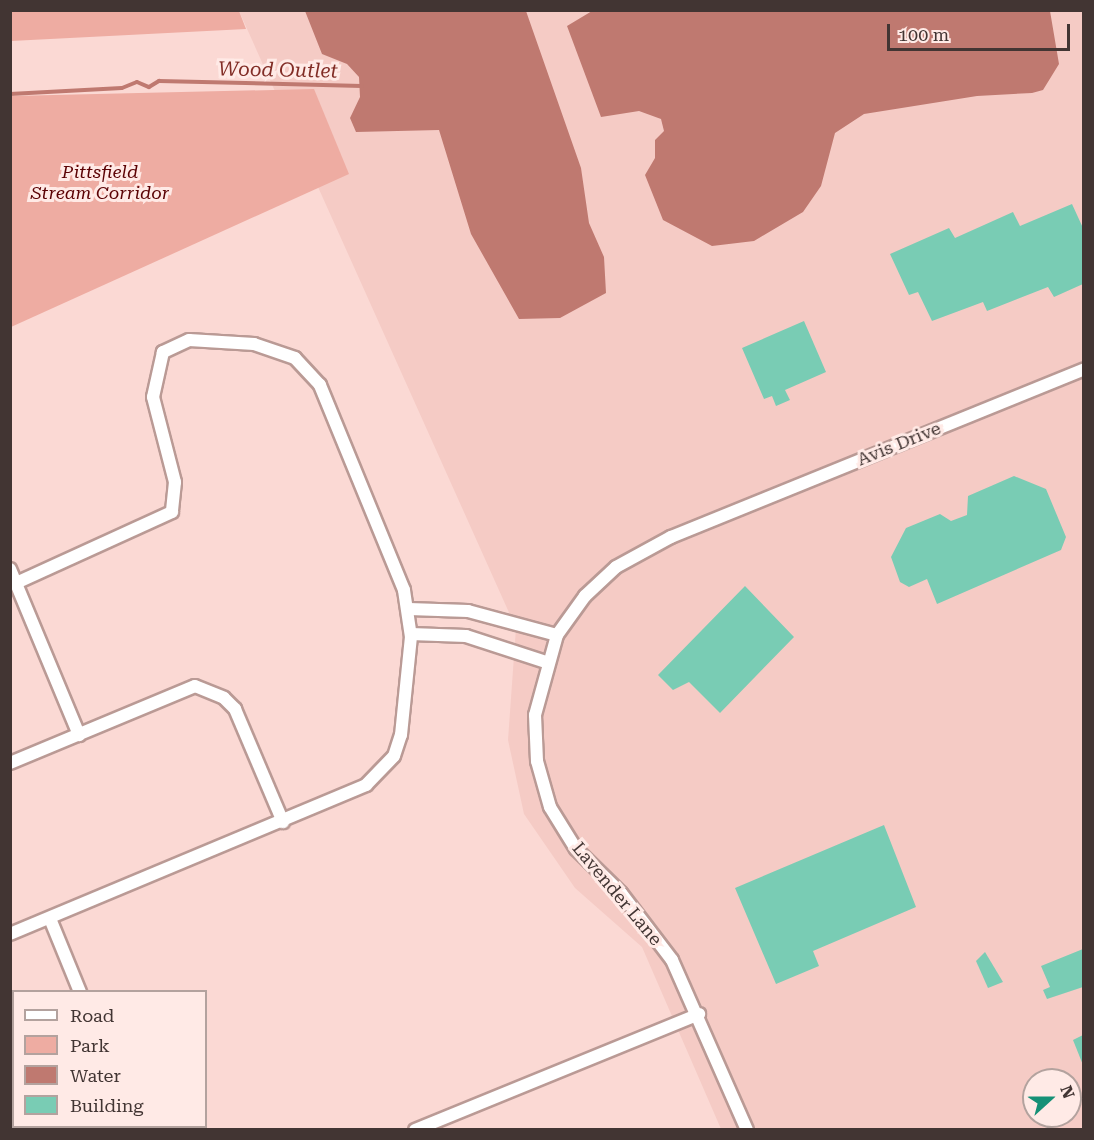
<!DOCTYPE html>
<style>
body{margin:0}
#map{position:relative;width:1094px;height:1140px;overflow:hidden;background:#fbd9d4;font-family:"Roboto Serif",serif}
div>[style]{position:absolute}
.built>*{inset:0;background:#f5cbc5}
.green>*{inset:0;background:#eeaca2}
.water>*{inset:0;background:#bf7970}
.stream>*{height:4px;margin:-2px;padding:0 2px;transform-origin:2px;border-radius:2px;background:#bf7970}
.building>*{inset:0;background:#79ccb4}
.roads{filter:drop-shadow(2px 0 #ba9a95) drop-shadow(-2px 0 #ba9a95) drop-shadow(0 2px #ba9a95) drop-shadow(0 -2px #ba9a95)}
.street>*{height:12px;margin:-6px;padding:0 6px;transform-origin:6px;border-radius:6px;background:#fff}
.rail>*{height:4px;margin-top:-2px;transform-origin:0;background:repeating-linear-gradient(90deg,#a48c88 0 12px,transparent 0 18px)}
span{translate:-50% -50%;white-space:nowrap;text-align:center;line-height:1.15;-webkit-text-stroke:6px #ffeae6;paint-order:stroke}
.park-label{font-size:18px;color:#5b0204;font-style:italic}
.street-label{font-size:18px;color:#423533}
.water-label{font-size:20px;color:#822d26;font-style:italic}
.frame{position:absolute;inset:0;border:12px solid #423533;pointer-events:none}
.legend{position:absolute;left:12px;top:990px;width:195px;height:138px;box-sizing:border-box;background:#ffeae6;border:2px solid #b3a29e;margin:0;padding:8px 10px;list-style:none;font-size:18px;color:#423533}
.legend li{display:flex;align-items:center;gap:12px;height:30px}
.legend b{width:30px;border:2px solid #b3a29e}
.north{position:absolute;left:1022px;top:1068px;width:60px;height:60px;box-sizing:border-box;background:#ffeae6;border:2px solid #b3a29e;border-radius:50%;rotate:69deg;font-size:16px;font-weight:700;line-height:24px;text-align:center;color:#423533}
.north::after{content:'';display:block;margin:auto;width:21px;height:27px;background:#169076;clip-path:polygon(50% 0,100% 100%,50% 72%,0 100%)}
.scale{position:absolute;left:887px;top:24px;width:183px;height:27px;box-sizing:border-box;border:3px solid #423533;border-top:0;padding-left:8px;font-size:18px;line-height:21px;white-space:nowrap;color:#423533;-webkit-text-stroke:4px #ffeae6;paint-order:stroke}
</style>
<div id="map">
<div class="built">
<div style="clip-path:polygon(evenodd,239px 11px,1083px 11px,1083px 1129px,721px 1129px,642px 947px,575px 888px,524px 814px,508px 740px,516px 628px,239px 11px,1034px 1080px,1070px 1080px,1070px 1116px,1034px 1116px,1034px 1080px)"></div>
</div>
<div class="green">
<div style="clip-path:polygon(11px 10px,239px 11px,246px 29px,11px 41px)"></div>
<div style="clip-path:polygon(314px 89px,349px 174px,11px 327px,11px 96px)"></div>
</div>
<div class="water">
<div style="clip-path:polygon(305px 11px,526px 11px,581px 168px,589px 223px,604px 257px,606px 293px,560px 318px,519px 319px,471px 234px,439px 130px,356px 132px,350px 118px,360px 97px,359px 77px,347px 64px,322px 54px)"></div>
<div style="clip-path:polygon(592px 11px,1050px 11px,1059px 64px,1043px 90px,1032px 93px,977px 96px,864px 114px,835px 133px,821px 186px,803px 212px,754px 241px,712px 246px,663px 220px,645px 175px,655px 158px,655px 140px,664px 131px,661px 119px,639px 111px,601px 117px,567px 26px)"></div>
</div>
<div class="stream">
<div style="left:10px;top:94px;width:112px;rotate:-3.1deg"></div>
<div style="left:122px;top:88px;width:16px;rotate:-22deg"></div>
<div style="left:137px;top:82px;width:13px;rotate:23deg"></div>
<div style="left:149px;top:87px;width:12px;rotate:-31deg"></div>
<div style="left:159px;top:81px;width:203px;rotate:1.4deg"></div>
</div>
<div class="building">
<div style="clip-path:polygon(1072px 204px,1083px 228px,1083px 284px,1054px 297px,1048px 287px,987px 311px,983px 302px,932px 321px,918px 292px,909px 295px,890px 254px,949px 228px,955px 238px,1013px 212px,1020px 226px)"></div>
<div style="clip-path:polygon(804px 321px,826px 372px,785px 390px,790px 400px,776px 406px,772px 396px,764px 399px,742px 348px)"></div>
<div style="clip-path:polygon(1014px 476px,1046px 489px,1066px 537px,1061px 550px,937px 604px,927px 579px,909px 587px,900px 582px,891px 557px,906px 528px,940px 514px,951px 521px,967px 515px,968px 496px)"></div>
<div style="clip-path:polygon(745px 586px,794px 637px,720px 713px,689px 682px,673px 690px,658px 675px)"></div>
<div style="clip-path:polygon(884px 825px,916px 907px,813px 951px,819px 966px,776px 984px,735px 888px)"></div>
<div style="clip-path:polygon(1083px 949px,1083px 987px,1047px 999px,1043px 990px,1050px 987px,1041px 966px)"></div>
<div style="clip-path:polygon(985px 952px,1003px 982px,988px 988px,976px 961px)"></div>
<div style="clip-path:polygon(1083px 1035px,1083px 1065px,1073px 1040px)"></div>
</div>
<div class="roads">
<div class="street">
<div style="left:10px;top:569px;width:180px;rotate:67.4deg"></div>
<div style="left:409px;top:609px;width:59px;rotate:1.9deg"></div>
<div style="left:468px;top:611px;width:92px;rotate:15.1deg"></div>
<div style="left:411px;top:634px;width:55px;rotate:2.1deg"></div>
<div style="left:466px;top:636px;width:84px;rotate:18deg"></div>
<div style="left:10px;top:763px;width:200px;rotate:-22.6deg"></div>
<div style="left:195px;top:686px;width:31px;rotate:22deg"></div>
<div style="left:224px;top:698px;width:16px;rotate:45deg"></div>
<div style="left:235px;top:709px;width:123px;rotate:67deg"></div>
<div style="left:51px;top:921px;width:77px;rotate:67.8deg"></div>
<div style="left:10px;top:934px;width:386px;rotate:-22.7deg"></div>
<div style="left:366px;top:785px;width:40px;rotate:-46deg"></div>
<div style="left:394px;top:756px;width:22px;rotate:-72deg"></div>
<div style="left:401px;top:735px;width:99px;rotate:-84.2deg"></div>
<div style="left:411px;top:637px;width:48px;rotate:-98.5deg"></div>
<div style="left:404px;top:590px;width:222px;rotate:-112.3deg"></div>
<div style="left:320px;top:385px;width:37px;rotate:-133deg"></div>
<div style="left:295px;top:358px;width:43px;rotate:-161.1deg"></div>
<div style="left:254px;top:344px;width:65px;rotate:-176.5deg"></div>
<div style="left:189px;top:340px;width:29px;rotate:155deg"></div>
<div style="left:163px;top:352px;width:46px;rotate:102.5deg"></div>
<div style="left:153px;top:397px;width:88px;rotate:75.5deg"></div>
<div style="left:175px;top:482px;width:30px;rotate:96deg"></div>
<div style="left:172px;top:512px;width:171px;rotate:155.5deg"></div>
<div style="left:185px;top:1126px;width:6px;rotate:39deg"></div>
<div style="left:415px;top:1130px;width:307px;rotate:-22.2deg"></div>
<div style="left:747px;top:1130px;width:186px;rotate:-113.8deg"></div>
<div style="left:672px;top:960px;width:84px;rotate:-127.3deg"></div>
<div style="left:621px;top:893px;width:63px;rotate:-135.6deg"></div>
<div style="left:576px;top:849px;width:49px;rotate:-121.8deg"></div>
<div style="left:550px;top:807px;width:48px;rotate:-105.8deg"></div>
<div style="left:537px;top:761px;width:46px;rotate:-92.5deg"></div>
<div style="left:535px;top:715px;width:83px;rotate:-74.6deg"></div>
<div style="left:557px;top:635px;width:48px;rotate:-54.3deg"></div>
<div style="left:585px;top:596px;width:42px;rotate:-43.1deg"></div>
<div style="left:616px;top:567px;width:63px;rotate:-28.6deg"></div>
<div style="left:671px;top:537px;width:446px;rotate:-22.1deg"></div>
</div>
</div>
<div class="rail">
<div style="left:10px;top:1087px;width:4px;rotate:27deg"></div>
<div style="left:77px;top:1126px;width:6px;rotate:45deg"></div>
</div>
<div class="park-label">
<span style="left:100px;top:183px">Pittsfield<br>Stream Corridor</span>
</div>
<div class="street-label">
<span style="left:899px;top:444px;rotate:-22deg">Avis Drive</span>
<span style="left:617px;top:894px;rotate:50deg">Lavender Lane</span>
</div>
<div class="water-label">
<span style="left:278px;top:70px;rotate:1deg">Wood Outlet</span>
</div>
<div class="frame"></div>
<ul class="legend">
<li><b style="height:8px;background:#fff"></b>Road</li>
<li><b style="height:16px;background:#eeaca2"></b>Park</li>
<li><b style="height:16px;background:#bf7970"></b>Water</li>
<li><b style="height:16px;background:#79ccb4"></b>Building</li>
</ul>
<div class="north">N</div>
<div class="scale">100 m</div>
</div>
